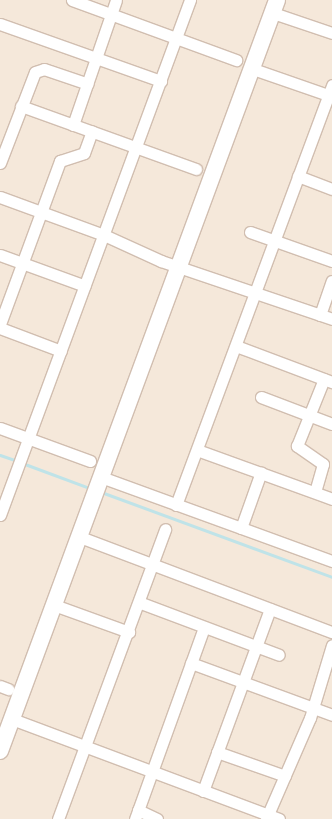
<!DOCTYPE html>
<style>
body{margin:0}
#map{position:relative;width:332px;height:819px;overflow:hidden;background:#fdf6ec;font-family:"DM Sans",sans-serif}
div>[style]{position:absolute}
.residential>*{inset:0;background:#f5e8da;transform-origin:0 0}
.stream>*{height:3px;margin:-1.5px;padding:0 1.5px;transform-origin:1.5px;border-radius:1.5px;background:#bfe3e8}
.roads{filter:drop-shadow(1px 0 #d1beb0) drop-shadow(-1px 0 #d1beb0) drop-shadow(0 1px #d1beb0) drop-shadow(0 -1px #d1beb0)}
.street>*{height:11px;margin:-5.5px;padding:0 5.5px;transform-origin:5.5px;border-radius:5.5px;background:#fff}
.secondary>*{height:16px;margin:-8px;padding:0 8px;transform-origin:8px;border-radius:8px;background:#fff}
span{translate:-50% -50%;white-space:nowrap;text-align:center;line-height:1.15;-webkit-text-stroke:3px #fffaf3;paint-order:stroke}
</style>
<div id="map">
<div class="residential">
<div style="left:0;top:0;width:332px;height:819px"></div>
</div>
<div class="stream">
<div style="left:0;top:455px;width:18px;rotate:19deg"></div>
<div style="left:22px;top:463px;width:75px;rotate:20.4deg"></div>
<div style="left:101px;top:492px;width:246px;rotate:20.2deg"></div>
</div>
<div class="roads">
<div class="street">
<div style="left:72px;top:0;width:175px;rotate:20.1deg"></div>
<div style="left:273px;top:13px;width:62px;rotate:18.7deg"></div>
<div style="left:0;top:24px;width:171px;rotate:19.5deg"></div>
<div style="left:253px;top:69px;width:79px;rotate:19.1deg"></div>
<div style="left:21px;top:106px;width:186px;rotate:19.8deg"></div>
<div style="left:73px;top:125px;width:132px;rotate:-71deg"></div>
<div style="left:0;top:163px;width:97px;rotate:-69deg"></div>
<div style="left:35px;top:72px;width:9px;rotate:-18deg"></div>
<div style="left:44px;top:69px;width:46px;rotate:18.8deg"></div>
<div style="left:298px;top:176px;width:36px;rotate:21deg"></div>
<div style="left:0;top:197px;width:111px;rotate:20.1deg"></div>
<div style="left:104px;top:235px;width:63px;rotate:24.5deg"></div>
<div style="left:161px;top:261px;width:181px;rotate:18.7deg"></div>
<div style="left:250px;top:232px;width:87px;rotate:19.5deg"></div>
<div style="left:0;top:255px;width:90px;rotate:20deg"></div>
<div style="left:320px;top:315px;width:36px;rotate:-71deg"></div>
<div style="left:0;top:324px;width:174px;rotate:-69.8deg"></div>
<div style="left:60px;top:161px;width:25px;rotate:-18deg"></div>
<div style="left:84px;top:153px;width:23px;rotate:-70deg"></div>
<div style="left:0;top:328px;width:65px;rotate:20.7deg"></div>
<div style="left:236px;top:346px;width:103px;rotate:20.6deg"></div>
<div style="left:261px;top:397px;width:76px;rotate:20.8deg"></div>
<div style="left:0;top:428px;width:96px;rotate:20.1deg"></div>
<div style="left:197px;top:450px;width:144px;rotate:19.9deg"></div>
<div style="left:101px;top:477px;width:246px;rotate:20deg"></div>
<div style="left:315px;top:492px;width:29px;rotate:-74deg"></div>
<div style="left:323px;top:464px;width:32px;rotate:-145deg"></div>
<div style="left:297px;top:446px;width:72px;rotate:-68.1deg"></div>
<div style="left:176px;top:505px;width:448px;rotate:-69.6deg"></div>
<div style="left:0;top:515px;width:549px;rotate:-69.75deg"></div>
<div style="left:241px;top:528px;width:59px;rotate:-70.3deg"></div>
<div style="left:80px;top:537px;width:269px;rotate:20.7deg"></div>
<div style="left:141px;top:603px;width:147px;rotate:20.6deg"></div>
<div style="left:54px;top:605px;width:80px;rotate:19.8deg"></div>
<div style="left:191px;top:663px;width:150px;rotate:20.2deg"></div>
<div style="left:0;top:686px;width:9px;rotate:21deg"></div>
<div style="left:12px;top:719px;width:285px;rotate:20.5deg"></div>
<div style="left:217px;top:752px;width:72px;rotate:19.4deg"></div>
<div style="left:203px;top:791px;width:194px;rotate:-69.8deg"></div>
<div style="left:138px;top:810px;width:21px;rotate:25deg"></div>
<div style="left:58px;top:819px;width:309px;rotate:-69.7deg"></div>
<div style="left:135px;top:819px;width:204px;rotate:-70.2deg"></div>
<div style="left:266px;top:819px;width:110px;rotate:-66.5deg"></div>
<div style="left:310px;top:718px;width:76px;rotate:-73.2deg"></div>
</div>
<div class="secondary">
<div style="left:0;top:751px;width:800px;rotate:-69.75deg"></div>
</div>
</div>
</div>
